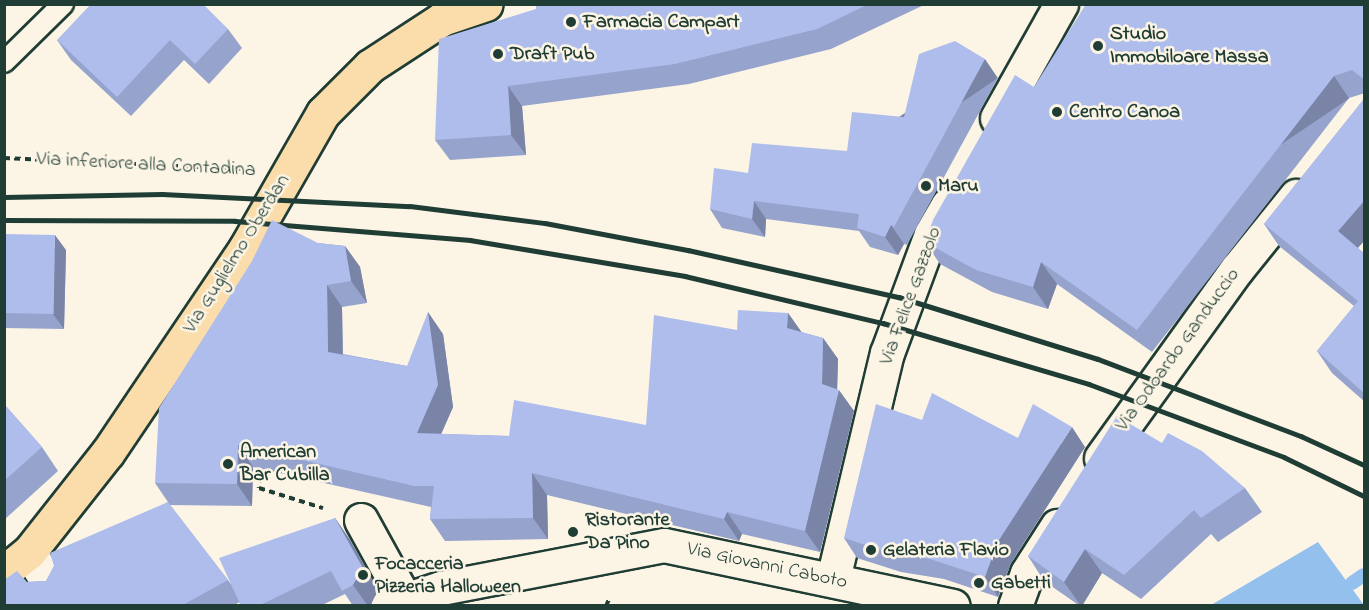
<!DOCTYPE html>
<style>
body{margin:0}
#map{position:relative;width:1369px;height:610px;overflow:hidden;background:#fcf5e5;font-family:"Indie Flower",sans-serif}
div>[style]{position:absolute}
.water>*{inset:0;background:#94c0ed}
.stream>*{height:14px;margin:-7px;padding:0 7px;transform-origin:7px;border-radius:7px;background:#94c0ed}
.path>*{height:4px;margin-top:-2px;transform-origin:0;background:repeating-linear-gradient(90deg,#1f3d34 0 6px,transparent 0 10.5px)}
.roads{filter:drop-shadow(2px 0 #1f3d34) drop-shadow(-2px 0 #1f3d34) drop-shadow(0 2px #1f3d34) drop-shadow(0 -2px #1f3d34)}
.lane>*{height:20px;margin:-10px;padding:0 10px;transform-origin:10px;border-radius:10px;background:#fcf5e5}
.street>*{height:33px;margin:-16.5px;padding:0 16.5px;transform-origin:16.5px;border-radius:16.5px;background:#fcf5e5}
.primary>*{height:33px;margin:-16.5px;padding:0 16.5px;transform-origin:16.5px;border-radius:16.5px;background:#fbddab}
.rail>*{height:4.5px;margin:-2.25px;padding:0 2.25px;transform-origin:2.25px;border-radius:2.25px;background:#1f3d34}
.wall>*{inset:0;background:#96a3cc}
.shaded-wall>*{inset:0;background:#7a84a6;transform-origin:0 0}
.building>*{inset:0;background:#afbded;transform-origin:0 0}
.dots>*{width:16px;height:16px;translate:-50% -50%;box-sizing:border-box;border:3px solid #fcf5e5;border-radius:50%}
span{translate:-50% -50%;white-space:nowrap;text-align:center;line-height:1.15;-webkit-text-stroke:5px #fcf5e5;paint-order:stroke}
.poi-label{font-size:20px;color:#1f3d34;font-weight:700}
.left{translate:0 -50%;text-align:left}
.street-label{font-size:20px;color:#1f3d34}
.frame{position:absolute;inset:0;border:6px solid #1f3d34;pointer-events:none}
</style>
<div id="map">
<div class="water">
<div style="clip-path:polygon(1318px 542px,1364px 605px,1211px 605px)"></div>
</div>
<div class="stream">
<div style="left:1352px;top:583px;width:14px;rotate:-34deg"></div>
</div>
<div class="path">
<div style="left:4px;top:158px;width:240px;rotate:2.6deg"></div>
<div style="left:260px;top:466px;width:22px;rotate:93deg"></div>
<div style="left:259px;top:488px;width:67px;rotate:17.4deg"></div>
<div style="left:606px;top:606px;width:10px;rotate:-66deg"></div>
</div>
<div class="roads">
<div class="lane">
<div style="left:4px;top:62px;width:83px;rotate:-44.5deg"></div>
</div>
<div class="street">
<div style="left:997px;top:118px;width:131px;rotate:-60.7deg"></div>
<div style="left:1101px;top:458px;width:233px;rotate:-54.3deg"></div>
<div style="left:1237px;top:269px;width:94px;rotate:-51.1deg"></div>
<div style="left:361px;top:520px;width:89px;rotate:61.1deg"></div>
<div style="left:29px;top:552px;width:40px;rotate:58deg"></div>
<div style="left:833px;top:579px;width:232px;rotate:-76.6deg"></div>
<div style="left:887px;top:353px;width:127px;rotate:-69.7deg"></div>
<div style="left:931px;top:234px;width:34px;rotate:-60deg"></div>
<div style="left:387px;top:606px;width:57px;rotate:-18.4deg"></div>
<div style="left:441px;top:588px;width:227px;rotate:-10.9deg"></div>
<div style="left:664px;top:545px;width:295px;rotate:11.9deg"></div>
<div style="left:1015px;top:606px;width:35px;rotate:-70deg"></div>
<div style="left:1027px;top:573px;width:56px;rotate:-57.4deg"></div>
</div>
<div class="primary">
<div style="left:4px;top:572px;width:32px;rotate:-39deg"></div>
<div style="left:29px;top:552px;width:127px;rotate:-51.7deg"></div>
<div style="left:108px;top:452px;width:245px;rotate:-56deg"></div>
<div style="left:245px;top:249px;width:157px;rotate:-60.2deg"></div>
<div style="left:323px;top:113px;width:66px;rotate:-45deg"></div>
<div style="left:370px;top:66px;width:86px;rotate:-33.1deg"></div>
<div style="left:442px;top:19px;width:46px;rotate:-18.8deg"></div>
</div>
</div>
<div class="rail">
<div style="left:4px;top:197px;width:158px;rotate:-1.1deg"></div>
<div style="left:162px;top:194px;width:248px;rotate:2.8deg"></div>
<div style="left:410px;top:206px;width:136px;rotate:7.2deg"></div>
<div style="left:545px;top:223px;width:146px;rotate:10.7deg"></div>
<div style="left:688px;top:250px;width:216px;rotate:12.6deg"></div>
<div style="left:899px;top:297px;width:208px;rotate:17.3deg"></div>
<div style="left:1098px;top:359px;width:217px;rotate:20.8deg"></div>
<div style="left:1301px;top:436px;width:69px;rotate:24.7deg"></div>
<div style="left:4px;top:220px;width:231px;rotate:0.2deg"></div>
<div style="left:235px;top:221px;width:236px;rotate:4.6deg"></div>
<div style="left:470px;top:240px;width:218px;rotate:9.5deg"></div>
<div style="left:685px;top:276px;width:204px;rotate:13.4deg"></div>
<div style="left:883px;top:323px;width:215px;rotate:16.5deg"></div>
<div style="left:1089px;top:384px;width:208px;rotate:20.5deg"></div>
<div style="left:1284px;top:457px;width:89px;rotate:26deg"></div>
</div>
<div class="wall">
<div style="clip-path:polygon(536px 4px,926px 4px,831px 49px,689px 84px,522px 106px,526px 155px,450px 160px,435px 140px,536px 9px)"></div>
<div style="clip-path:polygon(1365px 4px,1365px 93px,1349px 98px,1152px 352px,1057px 284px,1048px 309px,992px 292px,940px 264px,925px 242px,1034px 87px)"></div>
<div style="clip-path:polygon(228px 29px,242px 48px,209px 84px,184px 60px,131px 116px,71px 60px,57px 40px)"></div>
<div style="clip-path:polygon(998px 78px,907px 245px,904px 244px,898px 255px,870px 247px,859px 231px,766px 219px,765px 237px,722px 228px,710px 209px,748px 173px,847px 151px,904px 117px)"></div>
<div style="clip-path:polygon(1365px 94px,1365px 240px,1358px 248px,1365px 254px,1365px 402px,1332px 373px,1317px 351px,1354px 306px,1279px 246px,1264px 224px,1364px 99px)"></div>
<div style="clip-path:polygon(4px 234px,66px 250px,64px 329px,4px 328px)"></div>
<div style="clip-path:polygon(318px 243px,345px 246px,360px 267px,367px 303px,342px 307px,343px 354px,407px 366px,443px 334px,453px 407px,441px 434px,509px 436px,646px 425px,737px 330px,788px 313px,801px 332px,823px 338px,838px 359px,837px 389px,854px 411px,820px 552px,742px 534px,739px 541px,547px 495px,548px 539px,445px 541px,430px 519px,431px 507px,253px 467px,252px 506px,170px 505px,231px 584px,335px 518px,350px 540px,378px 590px,370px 606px,353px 606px,345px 594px,320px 606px,241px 606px,239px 602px,234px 606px,4px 606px,27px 582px,46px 581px,54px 566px,168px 502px,155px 483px)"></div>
<div style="clip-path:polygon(4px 404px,42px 447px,58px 471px,4px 520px)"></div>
<div style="clip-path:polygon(922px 420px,1018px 438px,1085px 447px,1011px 563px,998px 597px,944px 579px,901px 572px,857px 558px,844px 538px)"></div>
<div style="clip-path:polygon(1162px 443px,1245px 488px,1262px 512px,1218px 542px,1211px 534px,1141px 599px,1102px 573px,1082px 606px,1080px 606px,1044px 581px,1028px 556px)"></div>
</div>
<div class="shaded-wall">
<div style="left:985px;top:59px;width:23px;height:191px;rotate:56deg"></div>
<div style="left:1334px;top:76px;width:27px;height:321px;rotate:56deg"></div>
<div style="clip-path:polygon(508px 86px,522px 106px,526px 155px,511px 135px)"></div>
<div style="clip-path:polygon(1365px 200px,1365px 240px,1353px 253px,1338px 231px)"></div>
<div style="clip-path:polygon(754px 201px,766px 219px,765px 237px,752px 219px)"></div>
<div style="clip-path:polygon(891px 225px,904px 244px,898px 255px,885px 237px)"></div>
<div style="clip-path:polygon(55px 235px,66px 250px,64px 329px,53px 314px)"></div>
<div style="clip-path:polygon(345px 246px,360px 267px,367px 303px,351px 281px)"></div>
<div style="clip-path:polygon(1041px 262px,1057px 284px,1048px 309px,1033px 287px)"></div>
<div style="clip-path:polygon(327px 285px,342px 307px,343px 373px,328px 352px)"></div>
<div style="clip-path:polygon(428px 312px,443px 334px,453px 407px,432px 455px,417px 433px)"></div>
<div style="clip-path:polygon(788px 313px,803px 334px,787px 328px)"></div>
<div style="clip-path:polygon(823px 338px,838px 359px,837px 396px,839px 390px,854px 411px,820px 552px,805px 531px,822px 384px)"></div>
<div style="clip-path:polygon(1072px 427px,1085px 447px,1011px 563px,998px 597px,985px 577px,997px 543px)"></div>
<div style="clip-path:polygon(238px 445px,253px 467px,252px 506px,237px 484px)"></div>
<div style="clip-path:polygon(532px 473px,547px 495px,548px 539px,533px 518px)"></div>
<div style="clip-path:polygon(727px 512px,742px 534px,739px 541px,724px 519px)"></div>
<div style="clip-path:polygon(335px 518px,350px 540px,378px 590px,370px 606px,368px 606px,353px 585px)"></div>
<div style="clip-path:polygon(1085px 549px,1102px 573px,1082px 606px,1081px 606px,1064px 582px)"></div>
</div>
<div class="building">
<div style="clip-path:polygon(91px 4px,203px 4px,228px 29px,195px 64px,170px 40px,117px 97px,57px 40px)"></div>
<div style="clip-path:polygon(536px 4px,869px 4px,817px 29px,675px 64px,508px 86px,511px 135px,435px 140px,439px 39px,536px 9px)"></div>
<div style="clip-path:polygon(1086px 4px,1365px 4px,1365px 80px,1352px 70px,1334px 76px,1137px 330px,1041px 262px,1033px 287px,976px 270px,925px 242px,933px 220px,1015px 75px,1034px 87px)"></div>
<div style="clip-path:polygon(955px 41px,985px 59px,894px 227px,891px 225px,885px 237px,857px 228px,859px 214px,754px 201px,752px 219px,710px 209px,714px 168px,748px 173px,752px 143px,847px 151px,852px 112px,904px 117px,919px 54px)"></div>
<div style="clip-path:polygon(1365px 94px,1365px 200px,1338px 231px,1365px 254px,1365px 394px,1317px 351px,1358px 301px,1264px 224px,1364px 99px)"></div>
<div style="clip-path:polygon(272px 220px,318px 243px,345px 246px,351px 281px,327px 285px,328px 352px,407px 366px,428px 312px,438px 385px,417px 433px,509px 436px,514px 400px,646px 425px,654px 315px,737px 330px,738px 310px,788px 313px,787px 328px,823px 338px,822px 384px,839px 390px,805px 531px,727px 512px,724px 519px,532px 473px,533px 518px,430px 519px,434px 486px,414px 486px,238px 445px,237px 484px,155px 483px,159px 408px,252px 261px)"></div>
<div style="left:4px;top:234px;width:51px;height:79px;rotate:1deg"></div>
<div style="clip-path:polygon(932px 393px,1018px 438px,1033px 404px,1072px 427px,997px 543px,985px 577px,930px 559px,887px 552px,844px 538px,876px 404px,922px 420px)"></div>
<div style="clip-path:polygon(4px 404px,42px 447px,4px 481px)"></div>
<div style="clip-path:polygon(1117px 416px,1162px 443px,1168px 433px,1202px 451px,1245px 488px,1201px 518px,1194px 510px,1124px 575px,1085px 549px,1064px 582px,1028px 556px)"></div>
<div style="clip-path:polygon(168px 502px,228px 580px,181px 606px,4px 606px,4px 580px,17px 571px,27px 582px,46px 581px,54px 566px,50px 553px)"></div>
<div style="clip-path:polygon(335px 518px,363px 568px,353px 585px,342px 591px,331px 571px,258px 606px,241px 606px,219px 558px)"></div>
</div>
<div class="dots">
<div style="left:571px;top:22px;background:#1f3d34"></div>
<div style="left:1098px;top:46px;background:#1f3d34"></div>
<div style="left:498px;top:54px;background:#1f3d34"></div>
<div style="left:1057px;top:112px;background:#1f3d34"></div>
<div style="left:926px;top:186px;background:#1f3d34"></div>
<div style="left:228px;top:464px;background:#1f3d34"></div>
<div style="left:573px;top:532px;background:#1f3d34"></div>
<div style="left:871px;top:550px;background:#1f3d34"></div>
<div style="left:363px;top:575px;background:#1f3d34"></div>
<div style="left:979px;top:583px;background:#1f3d34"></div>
</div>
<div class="poi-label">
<span class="left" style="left:583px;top:22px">Farmacia Campart</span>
<span class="left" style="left:1110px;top:46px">Studio<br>Immobiloare Massa</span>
<span class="left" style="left:510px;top:54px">Draft Pub</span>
<span class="left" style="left:1069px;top:112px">Centro Canoa</span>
<span class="left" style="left:938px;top:186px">Maru</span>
<span class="left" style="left:240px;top:464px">American<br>Bar Cubilla</span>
<span class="left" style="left:585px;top:532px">Ristorante<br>Da Pino</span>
<span class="left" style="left:883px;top:550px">Gelateria Flavio</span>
<span class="left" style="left:375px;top:576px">Focacceria<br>Pizzeria Halloween</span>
<span class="left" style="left:991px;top:583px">Gabetti</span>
</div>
<div class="street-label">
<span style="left:146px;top:165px;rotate:3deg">Via inferiore alla Contadina</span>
<span style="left:237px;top:254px;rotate:-58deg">Via Guglielmo Oberdan</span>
<span style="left:911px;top:296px;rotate:-70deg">Via Felice Gazzolo</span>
<span style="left:1178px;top:350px;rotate:-54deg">Via Odoardo Ganduccio</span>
<span style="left:767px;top:566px;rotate:12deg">Via Giovanni Caboto</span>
</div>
<div class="frame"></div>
</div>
